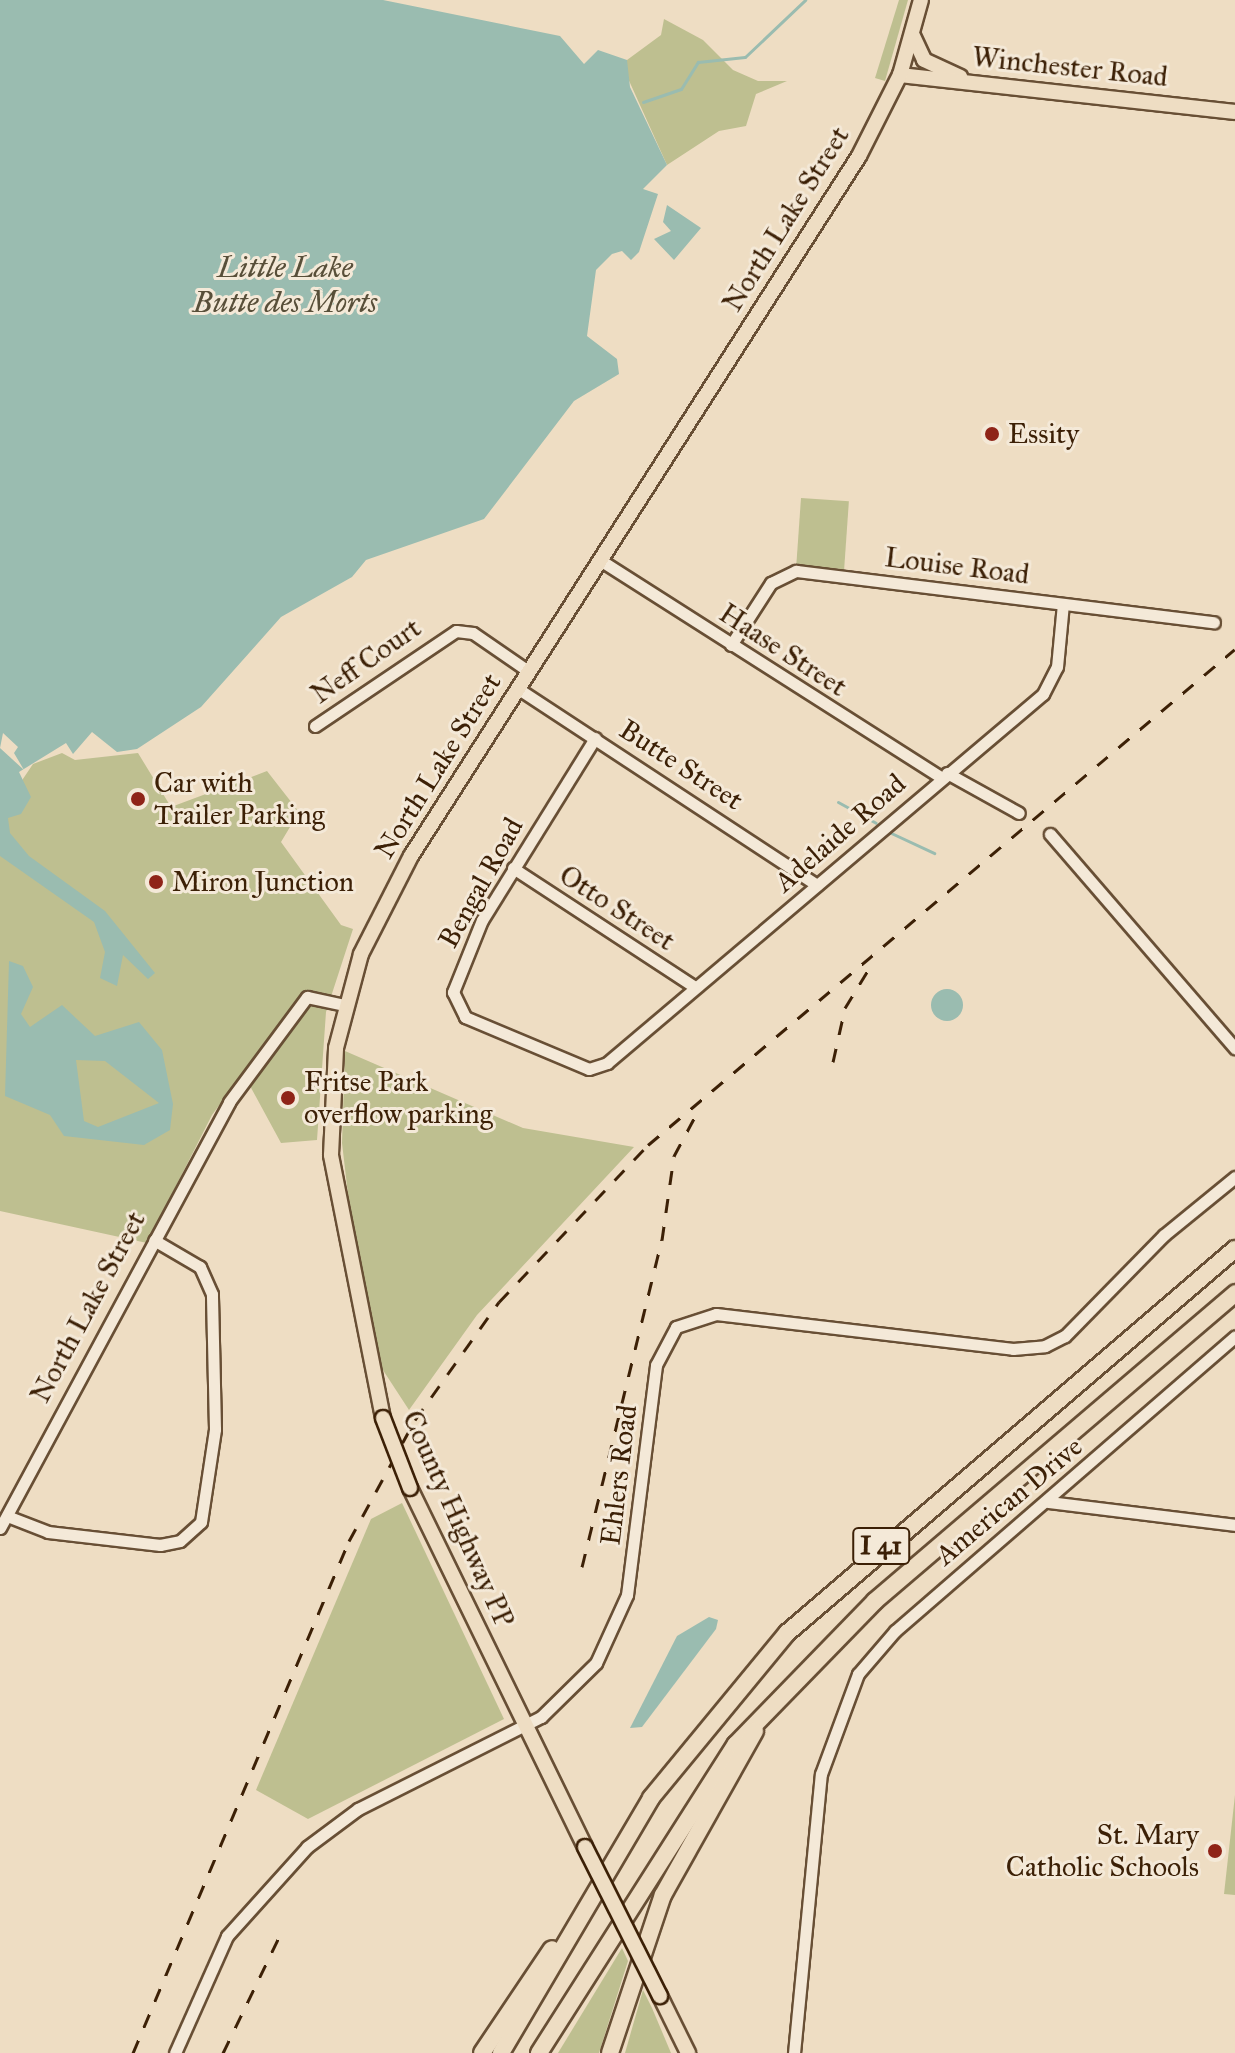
<!DOCTYPE html>
<style>
body{margin:0}
#map{position:relative;width:1235px;height:2053px;overflow:hidden;background:#eeddc3;font-family:"IM FELL Great Primer",serif}
div>[style]{position:absolute}
.green>*{inset:0;background:#bebf90;transform-origin:0 0}
.water>*{inset:0;background:#9abcb0}
.round{border-radius:50%}
.pier>*{inset:0;background:#eeddc3}
.stream>*{height:3px;margin:-1.5px;padding:0 1.5px;transform-origin:1.5px;border-radius:1.5px;background:#9abcb0}
.roads{filter:drop-shadow(2px 0 #684f35) drop-shadow(-2px 0 #684f35) drop-shadow(0 2px #684f35) drop-shadow(0 -2px #684f35)}
.minor>*{height:11px;margin:-5.5px;padding:0 5.5px;transform-origin:5.5px;border-radius:5.5px;background:#f4e9d8}
.major>*{height:14px;margin:-7px;padding:0 7px;transform-origin:7px;border-radius:7px;background:#eeddc3}
.highway>*{height:16px;margin:-8px;padding:0 8px;transform-origin:8px;border-radius:8px;background:#eeddc3}
.rail>*{height:3px;margin-top:-1.5px;transform-origin:0;background:repeating-linear-gradient(90deg,#3c2006 0 14px,transparent 0 28px)}
.bridges{filter:drop-shadow(2px 0 #3c2006) drop-shadow(-2px 0 #3c2006) drop-shadow(0 2px #3c2006) drop-shadow(0 -2px #3c2006)}
.major-bridge>*{height:14px;margin:-7px;padding:0 7px;transform-origin:7px;border-radius:7px;background:#eeddc3}
.dots>*{width:22px;height:22px;translate:-50% -50%;box-sizing:border-box;border:4px solid #f4e9d8;border-radius:50%}
span{translate:-50% -50%;white-space:nowrap;text-align:center;line-height:1.15;-webkit-text-stroke:6px #f4e9d8;paint-order:stroke}
.shield-label span{padding:2px 6px;background:#f4e9d8;border:2px solid;border-radius:6px;-webkit-text-stroke-width:0}
.shield-label{font-size:26px;color:#3c2006;font-weight:700}
.street-label{font-size:28px;color:#3c2006}
.poi-label{font-size:28px;color:#3c2006}
.left{translate:0 -50%;text-align:left}
.right{translate:-100% -50%;text-align:right}
.water-label{font-size:30px;color:#584f39;font-style:italic}
</style>
<div id="map">
<div class="green">
<div style="clip-path:polygon(899px 0,908px 0,885px 81px,875px 78px)"></div>
<div style="clip-path:polygon(664px 19px,703px 40px,733px 70px,758px 81px,787px 81px,756px 94px,746px 126px,719px 131px,667px 165px,626px 74px,627px 60px,661px 35px)"></div>
<div style="left:801px;top:498px;width:48px;height:68px;rotate:4deg"></div>
<div style="clip-path:polygon(62px 753px,75px 760px,138px 753px,171px 807px,267px 771px,299px 812px,281px 842px,341px 925px,353px 929px,326px 1012px,317px 1140px,281px 1143px,243px 1073px,212px 1115px,147px 1243px,0 1211px,0 813px,33px 764px)"></div>
<div style="clip-path:polygon(345px 1051px,523px 1128px,634px 1147px,477px 1315px,409px 1410px,379px 1364px,351px 1220px,342px 1143px)"></div>
<div style="clip-path:polygon(402px 1503px,504px 1719px,308px 1819px,256px 1790px,371px 1519px)"></div>
<div style="clip-path:polygon(1235px 1795px,1235px 1895px,1224px 1894px)"></div>
<div style="clip-path:polygon(622px 1948px,628px 1961px,599px 2053px,558px 2053px)"></div>
<div style="clip-path:polygon(643px 1990px,652px 2008px,671px 2053px,625px 2053px)"></div>
</div>
<div class="water">
<div style="clip-path:polygon(0 0,383px 0,560px 36px,584px 64px,598px 50px,627px 60px,630px 87px,667px 165px,643px 189px,658px 194px,639px 252px,631px 260px,622px 251px,612px 254px,596px 270px,587px 336px,617px 359px,619px 374px,574px 401px,484px 519px,366px 560px,352px 577px,281px 617px,201px 707px,137px 749px,117px 752px,92px 732px,73px 754px,66px 743px,19px 772px,31px 797px,21px 814px,8px 818px,10px 833px,29px 856px,105px 911px,155px 973px,148px 979px,123px 955px,117px 986px,100px 978px,105px 952px,94px 922px,0 856px)"></div>
<div style="clip-path:polygon(667px 205px,701px 228px,674px 260px,654px 239px,671px 231px,663px 222px)"></div>
<div style="clip-path:polygon(evenodd,9px 961px,23px 966px,33px 987px,21px 1014px,30px 1027px,62px 1005px,95px 1036px,139px 1022px,162px 1050px,173px 1104px,170px 1130px,144px 1145px,64px 1136px,50px 1115px,5px 1096px,9px 961px,76px 1060px,105px 1061px,159px 1103px,98px 1127px,84px 1121px,76px 1060px)"></div>
<div class="round" style="left:931px;top:989px;width:32px;height:32px"></div>
<div style="clip-path:polygon(709px 1617px,718px 1620px,716px 1629px,642px 1727px,630px 1728px,677px 1636px)"></div>
</div>
<div class="pier">
<div style="clip-path:polygon(3px 733px,18px 747px,14px 753px,24px 770px,0 748px)"></div>
</div>
<div class="stream">
<div style="left:643px;top:102px;width:40px;rotate:-18.9deg"></div>
<div style="left:681px;top:89px;width:32px;rotate:-58deg"></div>
<div style="left:698px;top:62px;width:47px;rotate:-6.1deg"></div>
<div style="left:745px;top:57px;width:83px;rotate:-43.5deg"></div>
<div style="left:838px;top:802px;width:43px;rotate:28.9deg"></div>
<div style="left:889px;top:832px;width:50px;rotate:25deg"></div>
</div>
<div class="roads">
<div class="minor">
<div style="left:600px;top:560px;width:404px;rotate:32.5deg"></div>
<div style="left:731px;top:645px;width:74px;rotate:-57.2deg"></div>
<div style="left:771px;top:583px;width:28px;rotate:-26deg"></div>
<div style="left:796px;top:571px;width:421px;rotate:7deg"></div>
<div style="left:517px;top:688px;width:359px;rotate:33.3deg"></div>
<div style="left:315px;top:726px;width:170px;rotate:-34deg"></div>
<div style="left:456px;top:631px;width:17px;rotate:7deg"></div>
<div style="left:473px;top:633px;width:67px;rotate:34.6deg"></div>
<div style="left:595px;top:738px;width:214px;rotate:121.8deg"></div>
<div style="left:482px;top:920px;width:78px;rotate:111.9deg"></div>
<div style="left:453px;top:992px;width:28px;rotate:64deg"></div>
<div style="left:465px;top:1017px;width:134px;rotate:22.8deg"></div>
<div style="left:589px;top:1069px;width:19px;rotate:-18deg"></div>
<div style="left:607px;top:1063px;width:571px;rotate:-40.24deg"></div>
<div style="left:1043px;top:694px;width:30px;rotate:-63deg"></div>
<div style="left:1057px;top:667px;width:63px;rotate:-84.6deg"></div>
<div style="left:947px;top:773px;width:82px;rotate:29.1deg"></div>
<div style="left:1050px;top:834px;width:283px;rotate:49.2deg"></div>
<div style="left:513px;top:868px;width:217px;rotate:33.2deg"></div>
<div style="left:1048px;top:1502px;width:188px;rotate:7deg"></div>
<div style="left:7px;top:1516px;width:44px;rotate:21.3deg"></div>
<div style="left:48px;top:1532px;width:113px;rotate:6.6deg"></div>
<div style="left:160px;top:1545px;width:20px;rotate:-11deg"></div>
<div style="left:180px;top:1541px;width:28px;rotate:-42deg"></div>
<div style="left:201px;top:1522px;width:94px;rotate:-81.4deg"></div>
<div style="left:215px;top:1429px;width:135px;rotate:-91.3deg"></div>
<div style="left:212px;top:1294px;width:30px;rotate:-114deg"></div>
<div style="left:200px;top:1267px;width:53px;rotate:-149.6deg"></div>
<div style="left:0;top:1528px;width:484px;rotate:-61.7deg"></div>
<div style="left:229px;top:1102px;width:131px;rotate:-53.4deg"></div>
<div style="left:307px;top:997px;width:40px;rotate:12deg"></div>
<div style="left:175px;top:2053px;width:128px;rotate:-66deg"></div>
<div style="left:227px;top:1936px;width:120px;rotate:-48deg"></div>
<div style="left:307px;top:1847px;width:64px;rotate:-36.7deg"></div>
<div style="left:358px;top:1809px;width:205px;rotate:-26.7deg"></div>
<div style="left:541px;top:1717px;width:77px;rotate:-44.5deg"></div>
<div style="left:596px;top:1663px;width:75px;rotate:-65.5deg"></div>
<div style="left:627px;top:1595px;width:232px;rotate:-82.8deg"></div>
<div style="left:656px;top:1365px;width:43px;rotate:-62.2deg"></div>
<div style="left:676px;top:1327px;width:42px;rotate:-18deg"></div>
<div style="left:716px;top:1314px;width:299px;rotate:6.7deg"></div>
<div style="left:1013px;top:1349px;width:32px;rotate:-5deg"></div>
<div style="left:1045px;top:1346px;width:22px;rotate:-27deg"></div>
<div style="left:1065px;top:1336px;width:141px;rotate:-45.6deg"></div>
<div style="left:1164px;top:1235px;width:92px;rotate:-39.2deg"></div>
<div style="left:794px;top:2053px;width:280px;rotate:-84.5deg"></div>
<div style="left:821px;top:1774px;width:107px;rotate:-69.7deg"></div>
<div style="left:858px;top:1674px;width:57px;rotate:-49.3deg"></div>
<div style="left:895px;top:1631px;width:450px;rotate:-40.9deg"></div>
</div>
<div class="major">
<div style="left:913px;top:36px;width:26px;rotate:65deg"></div>
<div style="left:924px;top:60px;width:40px;rotate:25deg"></div>
<div style="left:900px;top:75px;width:337px;rotate:6.3deg"></div>
<div style="left:383px;top:1418px;width:268px;rotate:-101.2deg"></div>
<div style="left:331px;top:1155px;width:107px;rotate:-87.3deg"></div>
<div style="left:336px;top:1048px;width:97px;rotate:-75.1deg"></div>
<div style="left:361px;top:954px;width:110px;rotate:-63deg"></div>
<div style="left:411px;top:856px;width:831px;rotate:-57.38deg"></div>
<div style="left:859px;top:156px;width:91px;rotate:-63.2deg"></div>
<div style="left:900px;top:75px;width:78px;rotate:-74.4deg"></div>
<div style="left:410px;top:1488px;width:399px;rotate:64deg"></div>
<div style="left:660px;top:1996px;width:64px;rotate:63.8deg"></div>
</div>
<div class="highway">
<div style="left:482px;top:2053px;width:125px;rotate:-56.1deg"></div>
<div style="left:501px;top:2053px;width:296px;rotate:-59.5deg"></div>
<div style="left:651px;top:1798px;width:214px;rotate:-50.5deg"></div>
<div style="left:787px;top:1633px;width:590px;rotate:-40.6deg"></div>
<div style="left:539px;top:2053px;width:366px;rotate:-57.5deg"></div>
<div style="left:736px;top:1744px;width:199px;rotate:-45.8deg"></div>
<div style="left:875px;top:1601px;width:474px;rotate:-40.5deg"></div>
<div style="left:610px;top:2053px;width:167px;rotate:-71.5deg"></div>
<div style="left:663px;top:1895px;width:188px;rotate:-60.7deg"></div>
</div>
</div>
<div class="rail">
<div style="left:833px;top:1062px;width:55px;rotate:-77.5deg"></div>
<div style="left:845px;top:1008px;width:48px;rotate:-58.6deg"></div>
<div style="left:582px;top:1567px;width:337px;rotate:-76.3deg"></div>
<div style="left:662px;top:1240px;width:85px;rotate:-81.9deg"></div>
<div style="left:674px;top:1156px;width:49px;rotate:-61.9deg"></div>
<div style="left:133px;top:2053px;width:556px;rotate:-67.13deg"></div>
<div style="left:349px;top:1541px;width:138px;rotate:-61.4deg"></div>
<div style="left:415px;top:1420px;width:145px;rotate:-54.6deg"></div>
<div style="left:499px;top:1302px;width:216px;rotate:-46.5deg"></div>
<div style="left:648px;top:1145px;width:768px;rotate:-40.2deg"></div>
<div style="left:223px;top:2053px;width:136px;rotate:-64.2deg"></div>
</div>
<div class="bridges">
<div class="major-bridge">
<div style="left:383px;top:1418px;width:75px;rotate:68.9deg"></div>
<div style="left:585px;top:1847px;width:167px;rotate:63.3deg"></div>
</div>
</div>
<div class="dots">
<div style="left:992px;top:434px;background:#8f2418"></div>
<div style="left:138px;top:799px;background:#8f2418"></div>
<div style="left:156px;top:882px;background:#8f2418"></div>
<div style="left:288px;top:1098px;background:#8f2418"></div>
<div style="left:1215px;top:1851px;background:#8f2418"></div>
</div>
<div class="shield-label">
<span style="left:881px;top:1546px">I 41</span>
</div>
<div class="street-label">
<span style="left:1070px;top:67px;rotate:6deg">Winchester Road</span>
<span style="left:786px;top:219px;rotate:-58deg">North Lake Street</span>
<span style="left:957px;top:566px;rotate:7deg">Louise Road</span>
<span style="left:783px;top:650px;rotate:33deg">Haase Street</span>
<span style="left:366px;top:661px;rotate:-35deg">Neff Court</span>
<span style="left:681px;top:765px;rotate:33deg">Butte Street</span>
<span style="left:438px;top:766px;rotate:-58deg">North Lake Street</span>
<span style="left:840px;top:833px;rotate:-41deg">Adelaide Road</span>
<span style="left:481px;top:883px;rotate:-61deg">Bengal Road</span>
<span style="left:617px;top:908px;rotate:33deg">Otto Street</span>
<span style="left:88px;top:1307px;rotate:-62deg">North Lake Street</span>
<span style="left:619px;top:1475px;rotate:-83deg">Ehlers Road</span>
<span style="left:1009px;top:1501px;rotate:-40deg">American Drive</span>
<span style="left:458px;top:1519px;rotate:66deg">County Highway PP</span>
</div>
<div class="poi-label">
<span class="left" style="left:1008px;top:434px">Essity</span>
<span class="left" style="left:154px;top:799px">Car with<br>Trailer Parking</span>
<span class="left" style="left:172px;top:882px">Miron Junction</span>
<span class="left" style="left:304px;top:1098px">Fritse Park<br>overflow parking</span>
<span class="right" style="left:1199px;top:1851px">St. Mary<br>Catholic Schools</span>
</div>
<div class="water-label">
<span style="left:285px;top:284px">Little Lake<br>Butte des Morts</span>
</div>
</div>
